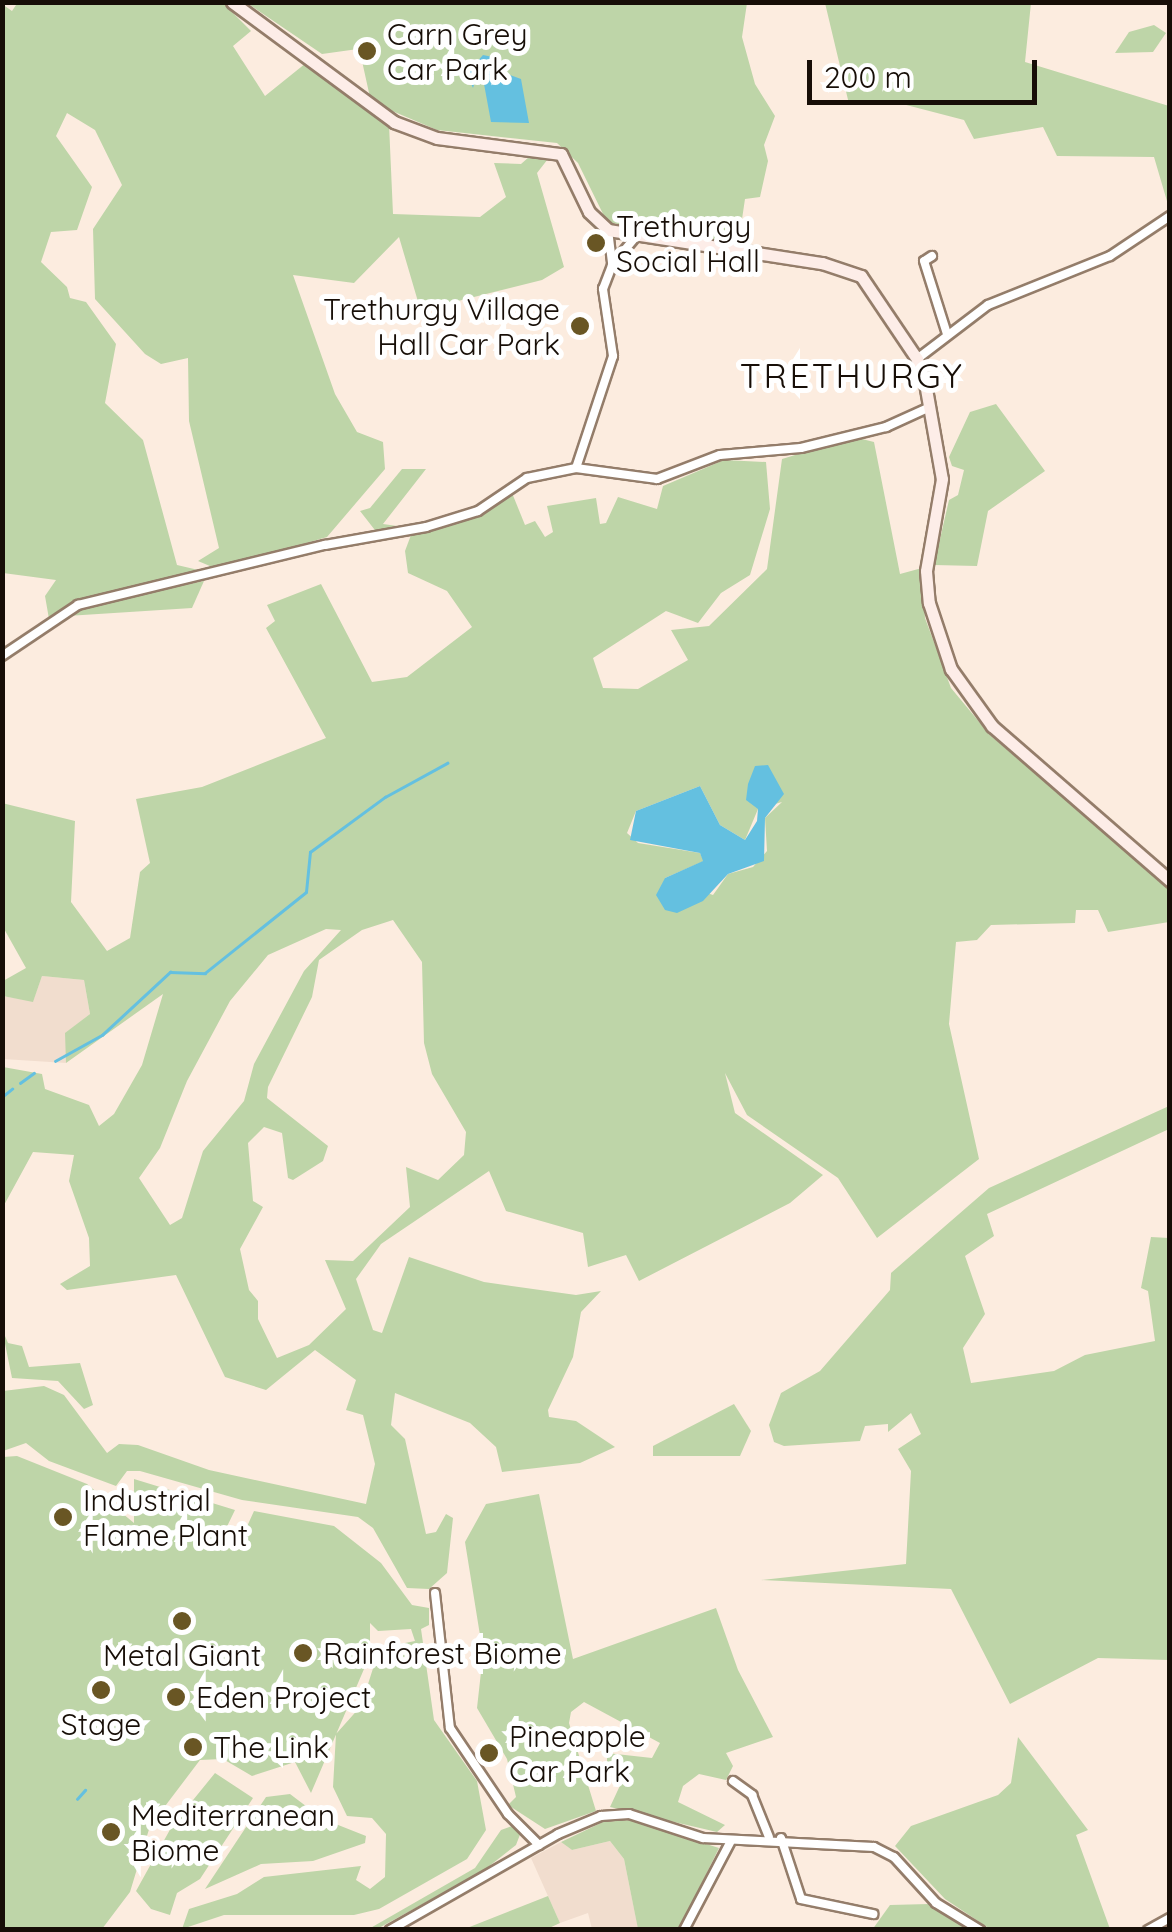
<!DOCTYPE html>
<style>
body{margin:0}
#map{position:relative;width:1172px;height:1932px;overflow:hidden;background:#fcecdf;font-family:Quicksand,sans-serif}
div>[style]{position:absolute}
.industrial>*{inset:0;background:#f1ddce}
.green>*{inset:0;background:#bed5a8}
.water>*{inset:0;background:#64c0e0}
.stream>*{height:2.5px;margin:-1.25px;padding:0 1.25px;transform-origin:1.25px;border-radius:1.25px;background:#64c0e0}
.roads{filter:drop-shadow(2px 0 #947d6a) drop-shadow(-2px 0 #947d6a) drop-shadow(0 2px #947d6a) drop-shadow(0 -2px #947d6a)}
.street>*{height:8px;margin:-4px;padding:0 4px;transform-origin:4px;border-radius:4px;background:#fff}
.secondary>*{height:11px;margin:-5.5px;padding:0 5.5px;transform-origin:5.5px;border-radius:5.5px;background:#fdede8}
.dots>*{width:28px;height:28px;translate:-50% -50%;box-sizing:border-box;border:5px solid #fff;border-radius:50%}
span{translate:-50% -50%;white-space:nowrap;text-align:center;line-height:1.15;-webkit-text-stroke:10px #fff;paint-order:stroke}
.poi-label{font-size:30px;color:#170e07}
.left{translate:0 -50%;text-align:left}
.right{translate:-100% -50%;text-align:right}
.quarter-label{font-size:35px;color:#170e07;letter-spacing:2.5px}
.frame{position:absolute;inset:0;border:5px solid #170e07;pointer-events:none}
.scale{position:absolute;left:807px;top:60px;width:230px;height:45px;box-sizing:border-box;border:5px solid #170e07;border-top:0;padding-left:12px;font-size:30px;line-height:35px;white-space:nowrap;color:#170e07;-webkit-text-stroke:8px #fff;paint-order:stroke}
</style>
<div id="map">
<div class="industrial">
<div style="clip-path:polygon(42px 976px,84px 980px,90px 1014px,66px 1033px,66px 1063px,3px 1059px,2px 996px,33px 1001px)"></div>
<div style="clip-path:polygon(610px 1841px,624px 1859px,638px 1928px,592px 1929px,588px 1913px,560px 1923px,531px 1858px,561px 1842px,572px 1850px)"></div>
</div>
<div class="green">
<div style="clip-path:polygon(18px 2px,223px 3px,251px 31px,233px 46px,265px 96px,306px 63px,389px 124px,393px 214px,480px 217px,506px 197px,494px 163px,521px 164px,537px 150px,551px 155px,537px 173px,564px 267px,542px 280px,426px 309px,419px 305px,399px 237px,354px 283px,293px 275px,335px 394px,357px 432px,383px 442px,385px 469px,327px 537px,217px 569px,198px 561px,219px 548px,189px 421px,188px 358px,161px 364px,145px 354px,95px 299px,93px 229px,122px 185px,95px 130px,67px 113px,56px 136px,92px 187px,77px 230px,51px 232px,41px 262px,67px 287px,70px 298px,86px 302px,116px 344px,105px 403px,143px 440px,177px 565px,207px 572px,76px 602px,49px 619px,45px 596px,56px 580px,3px 573px,2px 4px,12px 11px)"></div>
<div style="clip-path:polygon(247px 3px,747px 3px,742px 37px,755px 84px,775px 116px,764px 145px,768px 161px,760px 197px,745px 199px,738px 246px,607px 222px,578px 163px,557px 143px,437px 130px,371px 102px,362px 61px,375px 45px,362px 40px,358px 49px,322px 54px)"></div>
<div style="clip-path:polygon(825px 3px,1031px 3px,1025px 62px,1169px 106px,1169px 208px,1154px 157px,1057px 156px,1043px 127px,974px 139px,964px 120px,887px 100px,849px 104px)"></div>
<div style="clip-path:polygon(1154px 25px,1166px 33px,1153px 52px,1115px 53px,1129px 32px)"></div>
<div style="clip-path:polygon(996px 404px,1045px 471px,988px 511px,977px 566px,934px 565px,949px 500px,958px 495px,964px 470px,952px 466px,949px 457px,970px 412px)"></div>
<div style="clip-path:polygon(evenodd,854px 437px,874px 442px,900px 574px,922px 568px,925px 618px,951px 688px,990px 735px,1169px 888px,1169px 922px,1108px 932px,1098px 910px,1076px 910px,1075px 923px,991px 925px,977px 940px,956px 942px,949px 1024px,979px 1159px,877px 1238px,838px 1178px,747px 1115px,725px 1073px,735px 1113px,823px 1175px,790px 1203px,639px 1281px,626px 1255px,588px 1267px,583px 1233px,506px 1211px,489px 1171px,381px 1244px,356px 1279px,373px 1330px,382px 1333px,409px 1257px,484px 1282px,576px 1295px,601px 1291px,581px 1312px,573px 1357px,548px 1410px,549px 1417px,576px 1421px,615px 1447px,580px 1463px,502px 1472px,496px 1447px,470px 1423px,395px 1393px,391px 1425px,405px 1439px,426px 1534px,436px 1532px,446px 1514px,453px 1518px,447px 1573px,429px 1589px,407px 1588px,373px 1528px,358px 1517px,242px 1500px,140px 1471px,127px 1471px,116px 1486px,49px 1461px,26px 1443px,3px 1451px,3px 1391px,44px 1386px,64px 1395px,107px 1453px,119px 1444px,138px 1445px,209px 1470px,366px 1504px,375px 1464px,363px 1415px,346px 1410px,356px 1380px,315px 1350px,266px 1390px,225px 1377px,176px 1275px,67px 1290px,60px 1284px,90px 1266px,89px 1238px,69px 1181px,74px 1155px,33px 1152px,3px 1207px,3px 1067px,42px 1074px,45px 1089px,89px 1105px,99px 1126px,114px 1114px,142px 1065px,163px 994px,66px 1063px,65px 1033px,90px 1014px,84px 980px,42px 976px,33px 1002px,3px 996px,3px 981px,26px 968px,3px 927px,2px 803px,75px 821px,71px 902px,107px 951px,130px 938px,140px 872px,150px 863px,136px 799px,202px 787px,326px 738px,266px 628px,275px 621px,267px 605px,321px 584px,372px 682px,407px 677px,472px 627px,447px 591px,408px 573px,405px 551px,411px 535px,481px 513px,512px 493px,525px 525px,535px 521px,545px 537px,553px 532px,547px 506px,596px 498px,600px 524px,606px 523px,618px 497px,657px 509px,663px 486px,724px 460px,766px 462px,770px 509px,750px 575px,721px 593px,698px 623px,666px 611px,593px 658px,603px 688px,638px 689px,688px 660px,671px 630px,709px 626px,767px 569px,782px 459px,854px 437px,700px 786px,720px 825px,745px 840px,758px 809px,782px 802px,765px 818px,767px 851px,753px 867px,728px 874px,713px 895px,665px 878px,704px 861px,700px 853px,638px 843px,627px 833px,636px 811px,700px 786px,854px 437px,393px 920px,422px 962px,424px 1043px,432px 1074px,466px 1132px,464px 1155px,438px 1180px,406px 1167px,410px 1207px,353px 1261px,325px 1260px,346px 1309px,309px 1345px,277px 1358px,258px 1319px,258px 1301px,249px 1290px,240px 1249px,263px 1207px,253px 1201px,248px 1143px,264px 1127px,282px 1133px,288px 1178px,293px 1180px,323px 1161px,328px 1146px,267px 1098px,268px 1087px,312px 997px,319px 960px,362px 930px,393px 920px,854px 437px,326px 929px,341px 930px,304px 971px,254px 1064px,244px 1101px,203px 1151px,182px 1218px,170px 1225px,139px 1178px,160px 1148px,187px 1081px,230px 1001px,268px 955px,326px 929px)"></div>
<div style="clip-path:polygon(402px 469px,426px 469px,383px 524px,404px 527px,378px 534px,360px 511px,370px 508px)"></div>
<div style="clip-path:polygon(204px 581px,192px 608px,67px 616px,80px 607px)"></div>
<div style="clip-path:polygon(1169px 1106px,1169px 1129px,987px 1214px,994px 1236px,965px 1256px,985px 1314px,963px 1348px,971px 1383px,1054px 1371px,1085px 1355px,1155px 1341px,1148px 1291px,1141px 1288px,1151px 1237px,1169px 1238px,1169px 1660px,1098px 1658px,1010px 1704px,951px 1589px,761px 1580px,906px 1564px,911px 1471px,898px 1449px,921px 1434px,911px 1413px,888px 1432px,888px 1424px,865px 1426px,860px 1441px,784px 1446px,774px 1442px,769px 1425px,781px 1393px,820px 1371px,890px 1290px,891px 1273px,989px 1188px)"></div>
<div style="clip-path:polygon(2px 1329px,8px 1343px,22px 1346px,29px 1367px,80px 1363px,93px 1405px,84px 1409px,58px 1381px,12px 1378px)"></div>
<div style="clip-path:polygon(734px 1404px,751px 1431px,740px 1456px,653px 1456px,653px 1446px)"></div>
<div style="clip-path:polygon(17px 1456px,87px 1484px,134px 1523px,134px 1479px,235px 1510px,219px 1543px,240px 1542px,254px 1511px,334px 1526px,381px 1563px,412px 1605px,429px 1608px,429px 1625px,421px 1629px,434px 1720px,477px 1781px,486px 1830px,467px 1859px,379px 1909px,354px 1915px,224px 1915px,182px 1929px,189px 1909px,237px 1894px,264px 1877px,361px 1866px,356px 1880px,370px 1889px,385px 1877px,386px 1834px,372px 1818px,347px 1816px,333px 1787px,336px 1734px,361px 1706px,376px 1659px,385px 1647px,415px 1641px,411px 1629px,378px 1631px,370px 1623px,370px 1655px,311px 1793px,295px 1762px,252px 1776px,223px 1759px,200px 1760px,150px 1826px,130px 1892px,102px 1929px,3px 1929px,3px 1457px)"></div>
<div style="clip-path:polygon(539px 1494px,573px 1659px,716px 1608px,738px 1670px,773px 1737px,726px 1753px,733px 1766px,726px 1780px,699px 1774px,683px 1786px,678px 1802px,725px 1825px,717px 1832px,610px 1807px,624px 1777px,607px 1769px,607px 1753px,652px 1758px,660px 1743px,584px 1702px,571px 1712px,569px 1723px,596px 1811px,545px 1829px,508px 1805px,516px 1797px,507px 1759px,477px 1708px,483px 1654px,465px 1542px,486px 1504px)"></div>
<div style="clip-path:polygon(1018px 1737px,1088px 1830px,1076px 1835px,1110px 1929px,990px 1929px,945px 1899px,895px 1846px,911px 1826px,998px 1795px,1011px 1783px)"></div>
<div style="clip-path:polygon(215px 1773px,253px 1798px,200px 1879px,177px 1893px,170px 1915px,151px 1909px,136px 1891px,172px 1826px)"></div>
<div style="clip-path:polygon(290px 1794px,323px 1819px,366px 1836px,365px 1843px,313px 1861px,261px 1864px,205px 1889px,266px 1797px)"></div>
<div style="clip-path:polygon(630px 1820px,719px 1848px,679px 1929px,638px 1929px,624px 1859px,610px 1841px,572px 1850px,561px 1842px,603px 1822px)"></div>
<div style="clip-path:polygon(512px 1826px,521px 1832px,516px 1845px,483px 1871px,377px 1929px,367px 1930px,475px 1868px,501px 1830px)"></div>
<div style="clip-path:polygon(548px 1896px,560px 1923px,547px 1929px,467px 1928px)"></div>
<div style="clip-path:polygon(929px 1904px,972px 1929px,872px 1930px,890px 1905px)"></div>
</div>
<div class="water">
<div style="clip-path:polygon(483px 55px,498px 58px,507px 74px,521px 79px,529px 123px,491px 122px,484px 84px,477px 75px,473px 88px,461px 61px,475px 64px)"></div>
<div style="clip-path:polygon(768px 765px,784px 794px,765px 818px,764px 861px,728px 874px,703px 901px,677px 913px,665px 910px,656px 895px,665px 878px,703px 861px,700px 853px,630px 840px,636px 811px,700px 786px,720px 825px,745px 840px,757px 821px,758px 809px,746px 800px,748px 784px,755px 766px)"></div>
</div>
<div class="stream">
<div style="left:55px;top:1061px;width:54px;rotate:-29deg"></div>
<div style="left:102px;top:1035px;width:93px;rotate:-42.8deg"></div>
<div style="left:170px;top:972px;width:35px;rotate:2deg"></div>
<div style="left:205px;top:973px;width:129px;rotate:-38.7deg"></div>
<div style="left:306px;top:892px;width:40px;rotate:-84.3deg"></div>
<div style="left:310px;top:852px;width:93px;rotate:-36.3deg"></div>
<div style="left:385px;top:797px;width:71px;rotate:-28.7deg"></div>
<div style="left:20px;top:1083px;width:17px;rotate:-36deg"></div>
<div style="left:2px;top:1097px;width:13px;rotate:-39deg"></div>
<div style="left:77px;top:1799px;width:12px;rotate:-48deg"></div>
</div>
<div class="roads">
<div class="street">
<div style="left:608px;top:230px;width:35px;rotate:83deg"></div>
<div style="left:932px;top:256px;width:9px;rotate:148deg"></div>
<div style="left:924px;top:261px;width:77px;rotate:72.5deg"></div>
<div style="left:917px;top:359px;width:89px;rotate:-37.3deg"></div>
<div style="left:988px;top:305px;width:131px;rotate:-21.9deg"></div>
<div style="left:1110px;top:256px;width:72px;rotate:-33.7deg"></div>
<div style="left:576px;top:468px;width:118px;rotate:-71.7deg"></div>
<div style="left:613px;top:356px;width:68px;rotate:-98.5deg"></div>
<div style="left:603px;top:289px;width:26px;rotate:-69deg"></div>
<div style="left:612px;top:265px;width:34px;rotate:-50deg"></div>
<div style="left:2px;top:656px;width:92px;rotate:-33.9deg"></div>
<div style="left:78px;top:605px;width:254px;rotate:-13.7deg"></div>
<div style="left:325px;top:545px;width:103px;rotate:-10.1deg"></div>
<div style="left:426px;top:527px;width:54px;rotate:-17.1deg"></div>
<div style="left:478px;top:511px;width:59px;rotate:-34deg"></div>
<div style="left:527px;top:478px;width:50px;rotate:-11.5deg"></div>
<div style="left:576px;top:468px;width:82px;rotate:7.7deg"></div>
<div style="left:657px;top:479px;width:67px;rotate:-20.9deg"></div>
<div style="left:720px;top:455px;width:81px;rotate:-4.9deg"></div>
<div style="left:801px;top:448px;width:88px;rotate:-13.9deg"></div>
<div style="left:886px;top:427px;width:48px;rotate:-24.4deg"></div>
<div style="left:435px;top:1593px;width:136px;rotate:83.7deg"></div>
<div style="left:450px;top:1728px;width:104px;rotate:56deg"></div>
<div style="left:508px;top:1814px;width:44px;rotate:45deg"></div>
<div style="left:733px;top:1781px;width:24px;rotate:36deg"></div>
<div style="left:752px;top:1795px;width:45px;rotate:68deg"></div>
<div style="left:781px;top:1838px;width:64px;rotate:71.8deg"></div>
<div style="left:801px;top:1899px;width:74px;rotate:11.8deg"></div>
<div style="left:390px;top:1930px;width:193px;rotate:-29.7deg"></div>
<div style="left:558px;top:1834px;width:47px;rotate:-22.7deg"></div>
<div style="left:601px;top:1816px;width:28px;rotate:-4deg"></div>
<div style="left:629px;top:1814px;width:78px;rotate:18deg"></div>
<div style="left:703px;top:1838px;width:171px;rotate:3deg"></div>
<div style="left:874px;top:1847px;width:22px;rotate:27deg"></div>
<div style="left:894px;top:1857px;width:62px;rotate:47.6deg"></div>
<div style="left:936px;top:1903px;width:52px;rotate:31.5deg"></div>
<div style="left:684px;top:1930px;width:101px;rotate:-62.2deg"></div>
<div style="left:1148px;top:1930px;width:25px;rotate:-29deg"></div>
</div>
<div class="secondary">
<div style="left:232px;top:2px;width:202px;rotate:36.5deg"></div>
<div style="left:394px;top:122px;width:46px;rotate:20.4deg"></div>
<div style="left:437px;top:138px;width:125px;rotate:7.4deg"></div>
<div style="left:561px;top:154px;width:64px;rotate:64.2deg"></div>
<div style="left:589px;top:212px;width:26px;rotate:43deg"></div>
<div style="left:608px;top:230px;width:217px;rotate:8.8deg"></div>
<div style="left:822px;top:263px;width:41px;rotate:18.4deg"></div>
<div style="left:861px;top:276px;width:100px;rotate:56deg"></div>
<div style="left:917px;top:359px;width:25px;rotate:72deg"></div>
<div style="left:925px;top:383px;width:97px;rotate:80deg"></div>
<div style="left:942px;top:479px;width:93px;rotate:99.9deg"></div>
<div style="left:926px;top:571px;width:32px;rotate:85deg"></div>
<div style="left:929px;top:603px;width:70px;rotate:71.6deg"></div>
<div style="left:951px;top:669px;width:70px;rotate:54.3deg"></div>
<div style="left:992px;top:726px;width:236px;rotate:41deg"></div>
</div>
</div>
<div class="dots">
<div style="left:367px;top:51px;background:#695624"></div>
<div style="left:596px;top:243px;background:#695624"></div>
<div style="left:580px;top:326px;background:#695624"></div>
<div style="left:63px;top:1517px;background:#695624"></div>
<div style="left:182px;top:1621px;background:#695624"></div>
<div style="left:303px;top:1653px;background:#695624"></div>
<div style="left:101px;top:1690px;background:#695624"></div>
<div style="left:176px;top:1697px;background:#695624"></div>
<div style="left:193px;top:1747px;background:#695624"></div>
<div style="left:489px;top:1753px;background:#695624"></div>
<div style="left:111px;top:1832px;background:#695624"></div>
</div>
<div class="poi-label">
<span class="left" style="left:387px;top:51px">Carn Grey<br>Car Park</span>
<span class="left" style="left:616px;top:243px">Trethurgy<br>Social Hall</span>
<span class="right" style="left:560px;top:326px">Trethurgy Village<br>Hall Car Park</span>
<span class="left" style="left:83px;top:1517px">Industrial<br>Flame Plant</span>
<span class="left" style="left:323px;top:1653px">Rainforest Biome</span>
<span style="left:182px;top:1655px">Metal Giant</span>
<span class="left" style="left:196px;top:1697px">Eden Project</span>
<span style="left:101px;top:1724px">Stage</span>
<span class="left" style="left:509px;top:1753px">Pineapple<br>Car Park</span>
<span class="left" style="left:213px;top:1747px">The Link</span>
<span class="left" style="left:131px;top:1832px">Mediterranean<br>Biome</span>
</div>
<div class="quarter-label">
<span style="left:852px;top:375px">TRETHURGY</span>
</div>
<div class="frame"></div>
<div class="scale">200 m</div>
</div>
